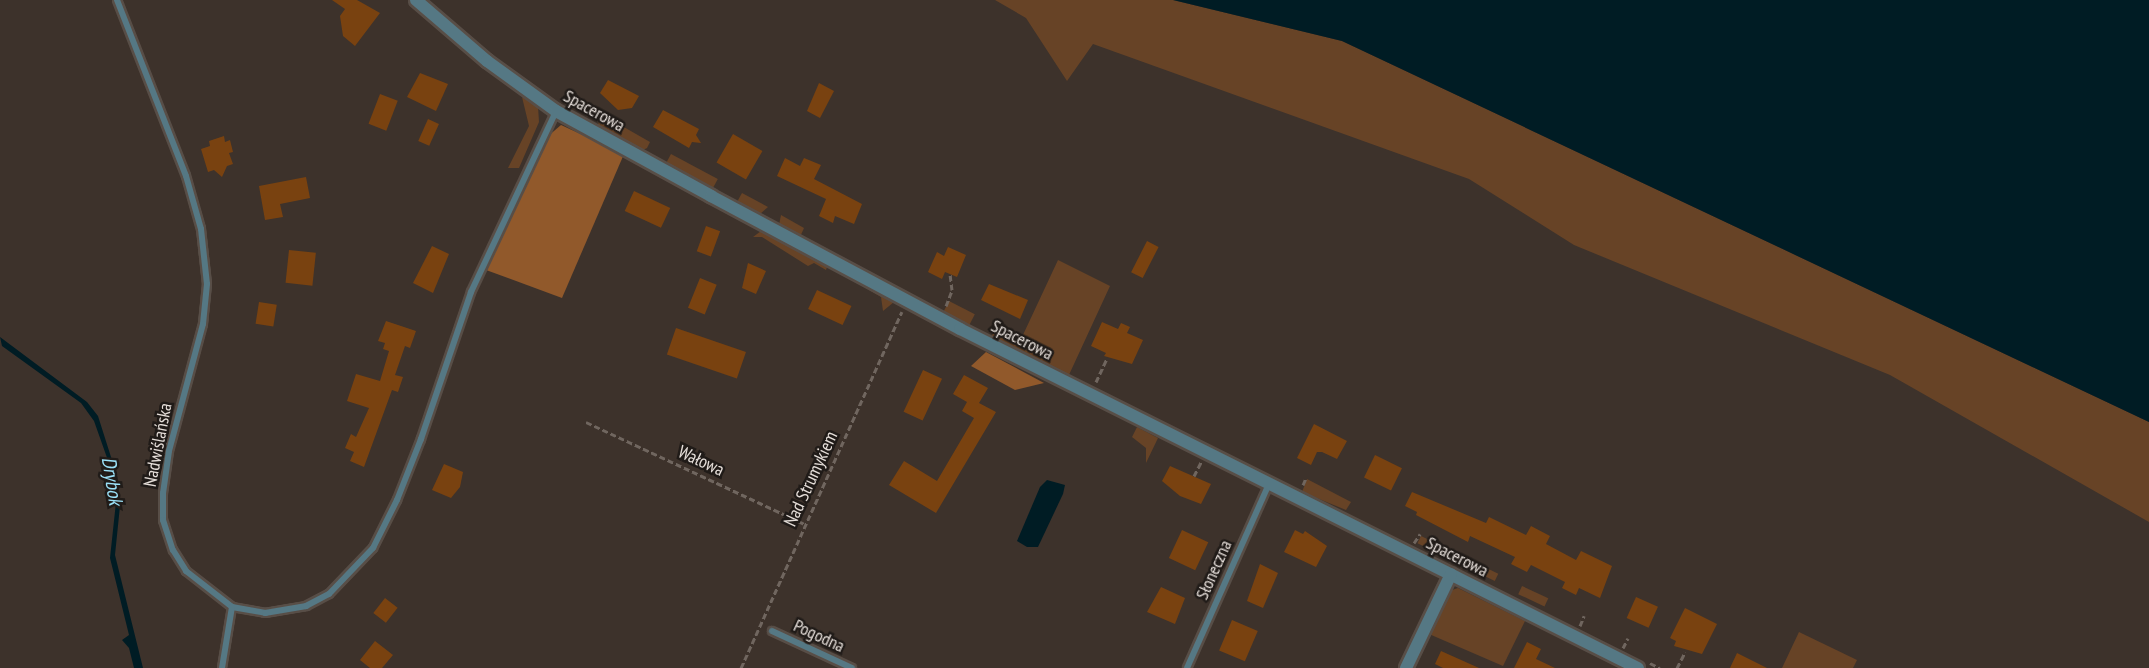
<!DOCTYPE html>
<meta charset="utf-8">
<style>
body{margin:0}
#map{position:relative;width:2149px;height:668px;overflow:hidden;background:#3d322b;font-family:"PT Sans Narrow",sans-serif}
div>[style]{position:absolute}
.green>*{inset:0;background:#674326;transform-origin:0 0}
.forest>*{inset:0;background:#91592b}
.water>*{inset:0;background:#001c24}
.building>*{inset:0;background:#794210;transform-origin:0 0}
.path>*{height:3px;margin-top:-1.5px;transform-origin:0;background:repeating-linear-gradient(90deg,#70665f 0 6px,transparent 0 9px)}
.roads{filter:drop-shadow(2px 0 #584e47) drop-shadow(-2px 0 #584e47) drop-shadow(0 2px #584e47) drop-shadow(0 -2px #584e47)}
.lane>*{height:6px;margin:-3px;padding:0 3px;transform-origin:3px;border-radius:3px;background:#557884}
.street>*{height:12px;margin:-6px;padding:0 6px;transform-origin:6px;border-radius:6px;background:#557884}
span{translate:-50% -50%;white-space:nowrap;text-align:center;line-height:1.15;-webkit-text-stroke:5px #201b18;paint-order:stroke}
.street-label{font-size:18px;color:#e5ded9}
.water-label{font-size:20px;color:#9be0f7;font-style:italic}
</style>
<div id="map">
<div class="green">
<div style="clip-path:polygon(995px 0,1173px 0,1342px 41px,2149px 422px,2149px 522px,1890px 375px,1574px 245px,1469px 179px,1093px 44px,1067px 81px,1026px 18px)"></div>
<div style="clip-path:polygon(522px 97px,538px 106px,539px 122px,519px 168px,508px 168px,529px 126px)"></div>
<div style="clip-path:polygon(601px 114px,650px 142px,647px 148px,643px 150px,598px 125px)"></div>
<div style="left:671px;top:154px;width:53px;height:10px;rotate:28deg"></div>
<div style="clip-path:polygon(742px 193px,768px 207px,759px 215px,737px 202px)"></div>
<div style="clip-path:polygon(781px 215px,804px 228px,800px 237px,779px 225px)"></div>
<div style="clip-path:polygon(761px 231px,827px 267px,826px 270px,814px 263px,808px 266px,762px 237px,753px 237px)"></div>
<div style="clip-path:polygon(1058px 260px,1110px 286px,1068px 377px,991px 337px,998px 325px,1022px 337px)"></div>
<div style="clip-path:polygon(852px 280px,894px 302px,883px 311px,881px 297px)"></div>
<div style="left:949px;top:301px;width:29px;height:13px;rotate:27deg"></div>
<div style="clip-path:polygon(1137px 427px,1158px 438px,1146px 463px,1146px 448px,1132px 437px)"></div>
<div style="clip-path:polygon(1307px 479px,1351px 502px,1346px 510px,1302px 492px)"></div>
<div style="left:1421px;top:536px;width:86px;height:8px;rotate:26deg"></div>
<div style="left:1522px;top:586px;width:29px;height:9px;rotate:25deg"></div>
<div style="clip-path:polygon(1458px 588px,1525px 621px,1503px 666px,1429px 634px,1452px 590px)"></div>
<div style="clip-path:polygon(1799px 632px,1857px 660px,1853px 668px,1782px 668px)"></div>
</div>
<div class="forest">
<div style="clip-path:polygon(561px 125px,624px 154px,562px 298px,486px 270px,547px 137px)"></div>
<div style="clip-path:polygon(986px 352px,1044px 383px,1015px 390px,971px 366px)"></div>
</div>
<div class="water">
<div style="clip-path:polygon(1173px 0,2149px 0,2149px 422px,1342px 41px)"></div>
<div style="clip-path:polygon(0 337px,87px 402px,98px 416px,117px 476px,120px 506px,115px 555px,143px 668px,134px 668px,129px 648px,122px 640px,129px 635px,110px 558px,116px 502px,111px 469px,94px 421px,81px 403px,2px 346px)"></div>
<div style="clip-path:polygon(1047px 480px,1065px 485px,1063px 494px,1038px 547px,1027px 547px,1017px 541px,1040px 487px)"></div>
</div>
<div class="building">
<div style="clip-path:polygon(332px 0,357px 0,380px 13px,355px 46px,343px 36px,340px 16px,345px 9px)"></div>
<div style="clip-path:polygon(420px 73px,448px 84px,436px 111px,407px 97px)"></div>
<div style="clip-path:polygon(608px 80px,639px 96px,632px 108px,618px 110px,600px 93px)"></div>
<div style="clip-path:polygon(819px 83px,834px 91px,820px 118px,807px 111px)"></div>
<div style="left:380px;top:94px;width:19px;height:32px;rotate:21deg"></div>
<div style="clip-path:polygon(663px 110px,699px 129px,696px 135px,701px 143px,692px 142px,689px 148px,653px 127px)"></div>
<div style="left:428px;top:119px;width:12px;height:24px;rotate:24deg"></div>
<div style="left:733px;top:134px;width:34px;height:33px;rotate:30deg"></div>
<div style="clip-path:polygon(224px 136px,225px 142px,230px 140px,233px 152px,229px 153px,233px 164px,227px 166px,222px 177px,214px 170px,208px 172px,201px 149px,210px 146px,209px 141px)"></div>
<div style="clip-path:polygon(785px 158px,800px 166px,804px 158px,821px 165px,814px 179px,862px 204px,854px 224px,835px 216px,833px 223px,819px 216px,826px 199px,777px 176px)"></div>
<div style="clip-path:polygon(306px 177px,310px 198px,280px 204px,283px 217px,265px 220px,259px 186px)"></div>
<div style="left:634px;top:191px;width:40px;height:22px;rotate:25deg"></div>
<div style="left:706px;top:226px;width:15px;height:27px;rotate:20deg"></div>
<div style="left:1147px;top:241px;width:13px;height:35px;rotate:27deg"></div>
<div style="clip-path:polygon(432px 246px,449px 254px,433px 293px,413px 283px)"></div>
<div style="clip-path:polygon(948px 247px,966px 255px,957px 277px,945px 272px,942px 279px,928px 272px,937px 252px,944px 256px)"></div>
<div style="left:289px;top:250px;width:27px;height:33px;rotate:6deg"></div>
<div style="clip-path:polygon(748px 263px,766px 271px,756px 294px,742px 288px)"></div>
<div style="left:700px;top:278px;width:18px;height:32px;rotate:22deg"></div>
<div style="clip-path:polygon(989px 284px,1028px 300px,1020px 319px,981px 300px)"></div>
<div style="left:817px;top:290px;width:38px;height:21px;rotate:25deg"></div>
<div style="left:259px;top:302px;width:18px;height:22px;rotate:9deg"></div>
<div style="clip-path:polygon(386px 321px,416px 331px,410px 348px,405px 346px,395px 375px,403px 377px,398px 392px,392px 390px,364px 467px,350px 461px,354px 452px,345px 448px,351px 434px,356px 437px,369px 408px,347px 401px,356px 374px,380px 381px,389px 351px,383px 349px,385px 343px,378px 341px)"></div>
<div style="clip-path:polygon(1102px 322px,1118px 329px,1121px 323px,1130px 327px,1127px 333px,1143px 340px,1132px 364px,1104px 356px,1106px 353px,1091px 346px)"></div>
<div style="left:676px;top:328px;width:74px;height:28px;rotate:19deg"></div>
<div style="left:923px;top:370px;width:21px;height:46px;rotate:25deg"></div>
<div style="clip-path:polygon(964px 375px,988px 388px,979px 403px,996px 412px,936px 513px,889px 485px,904px 461px,937px 481px,974px 418px,962px 411px,967px 402px,953px 394px)"></div>
<div style="clip-path:polygon(1314px 424px,1347px 441px,1337px 459px,1322px 452px,1317px 452px,1311px 465px,1297px 458px)"></div>
<div style="left:1375px;top:455px;width:30px;height:25px;rotate:26deg"></div>
<div style="clip-path:polygon(444px 464px,463px 472px,460px 487px,451px 498px,432px 490px)"></div>
<div style="clip-path:polygon(1170px 466px,1211px 484px,1201px 504px,1180px 496px,1162px 481px)"></div>
<div style="clip-path:polygon(1412px 492px,1486px 523px,1489px 517px,1526px 535px,1531px 526px,1550px 536px,1546px 544px,1576px 560px,1581px 551px,1612px 566px,1600px 598px,1579px 588px,1576px 595px,1562px 588px,1565px 582px,1531px 565px,1527px 572px,1511px 564px,1515px 557px,1470px 536px,1468px 542px,1416px 515px,1417px 512px,1405px 506px)"></div>
<div style="left:1182px;top:530px;width:29px;height:31px;rotate:25deg"></div>
<div style="clip-path:polygon(1295px 530px,1303px 534px,1305px 531px,1327px 546px,1316px 567px,1284px 552px)"></div>
<div style="clip-path:polygon(1260px 564px,1278px 573px,1263px 608px,1247px 601px)"></div>
<div style="clip-path:polygon(1161px 587px,1185px 598px,1175px 624px,1147px 612px)"></div>
<div style="left:1636px;top:597px;width:24px;height:23px;rotate:24deg"></div>
<div style="left:385px;top:598px;width:16px;height:19px;rotate:38deg"></div>
<div style="clip-path:polygon(1685px 608px,1717px 624px,1702px 654px,1674px 646px,1676px 641px,1670px 638px)"></div>
<div style="left:1232px;top:620px;width:28px;height:33px;rotate:23deg"></div>
<div style="clip-path:polygon(375px 641px,393px 655px,382px 668px,370px 668px,360px 660px)"></div>
<div style="clip-path:polygon(1527px 642px,1541px 649px,1536px 659px,1555px 668px,1514px 668px)"></div>
<div style="clip-path:polygon(1441px 651px,1479px 668px,1443px 668px,1435px 664px)"></div>
<div style="clip-path:polygon(1737px 653px,1767px 668px,1730px 668px)"></div>
</div>
<div class="path">
<div style="left:946px;top:306px;width:17px;rotate:-69deg"></div>
<div style="left:952px;top:290px;width:16px;rotate:-97deg"></div>
<div style="left:993px;top:330px;width:8px;rotate:-67deg"></div>
<div style="left:1096px;top:382px;width:26px;rotate:-65deg"></div>
<div style="left:586px;top:422px;width:242px;rotate:25deg"></div>
<div style="left:1194px;top:476px;width:16px;rotate:-63deg"></div>
<div style="left:1303px;top:485px;width:8px;rotate:-67deg"></div>
<div style="left:1414px;top:543px;width:11px;rotate:-56deg"></div>
<div style="left:1580px;top:626px;width:11px;rotate:-68deg"></div>
<div style="left:1623px;top:648px;width:11px;rotate:-63deg"></div>
<div style="left:1650px;top:663px;width:11px;rotate:27deg"></div>
<div style="left:741px;top:668px;width:391px;rotate:-65.7deg"></div>
<div style="left:1677px;top:668px;width:18px;rotate:-63deg"></div>
</div>
<div class="roads">
<div class="lane">
<div style="left:117px;top:0;width:189px;rotate:68.6deg"></div>
<div style="left:186px;top:176px;width:55px;rotate:74.2deg"></div>
<div style="left:201px;top:229px;width:55px;rotate:83.8deg"></div>
<div style="left:207px;top:284px;width:40px;rotate:95.7deg"></div>
<div style="left:203px;top:324px;width:131px;rotate:105deg"></div>
<div style="left:169px;top:451px;width:42px;rotate:98.1deg"></div>
<div style="left:163px;top:493px;width:27px;rotate:90deg"></div>
<div style="left:163px;top:520px;width:32px;rotate:72deg"></div>
<div style="left:173px;top:550px;width:25px;rotate:58deg"></div>
<div style="left:186px;top:571px;width:58px;rotate:38deg"></div>
<div style="left:232px;top:607px;width:34px;rotate:10deg"></div>
<div style="left:265px;top:613px;width:42px;rotate:-9.7deg"></div>
<div style="left:306px;top:606px;width:26px;rotate:-28deg"></div>
<div style="left:329px;top:594px;width:64px;rotate:-46.3deg"></div>
<div style="left:373px;top:548px;width:54px;rotate:-63.4deg"></div>
<div style="left:397px;top:500px;width:66px;rotate:-68.5deg"></div>
<div style="left:421px;top:439px;width:155px;rotate:-71.2deg"></div>
<div style="left:471px;top:292px;width:200px;rotate:-64.8deg"></div>
<div style="left:772px;top:631px;width:88px;rotate:24.8deg"></div>
<div style="left:222px;top:668px;width:62px;rotate:-80.7deg"></div>
<div style="left:1187px;top:668px;width:201px;rotate:-66deg"></div>
</div>
<div class="street">
<div style="left:416px;top:0;width:94px;rotate:40.7deg"></div>
<div style="left:487px;top:61px;width:85px;rotate:35.9deg"></div>
<div style="left:556px;top:111px;width:177px;rotate:28.7deg"></div>
<div style="left:711px;top:196px;width:282px;rotate:28.1deg"></div>
<div style="left:960px;top:329px;width:758px;rotate:26.57deg"></div>
<div style="left:1406px;top:668px;width:104px;rotate:-64.4deg"></div>
</div>
</div>
<div class="street-label">
<span style="left:594px;top:111px;rotate:29deg">Spacerowa</span>
<span style="left:1022px;top:340px;rotate:27deg">Spacerowa</span>
<span style="left:158px;top:445px;rotate:-79deg">Nadwiślańska</span>
<span style="left:701px;top:461px;rotate:25deg">Wałowa</span>
<span style="left:811px;top:479px;rotate:-65deg">Nad Strumykiem</span>
<span style="left:1457px;top:557px;rotate:27deg">Spacerowa</span>
<span style="left:1214px;top:570px;rotate:-66deg">Słoneczna</span>
<span style="left:819px;top:636px;rotate:25deg">Pogodna</span>
</div>
<div class="water-label">
<span style="left:112px;top:481px;rotate:81deg">Drybok</span>
</div>
</div>
